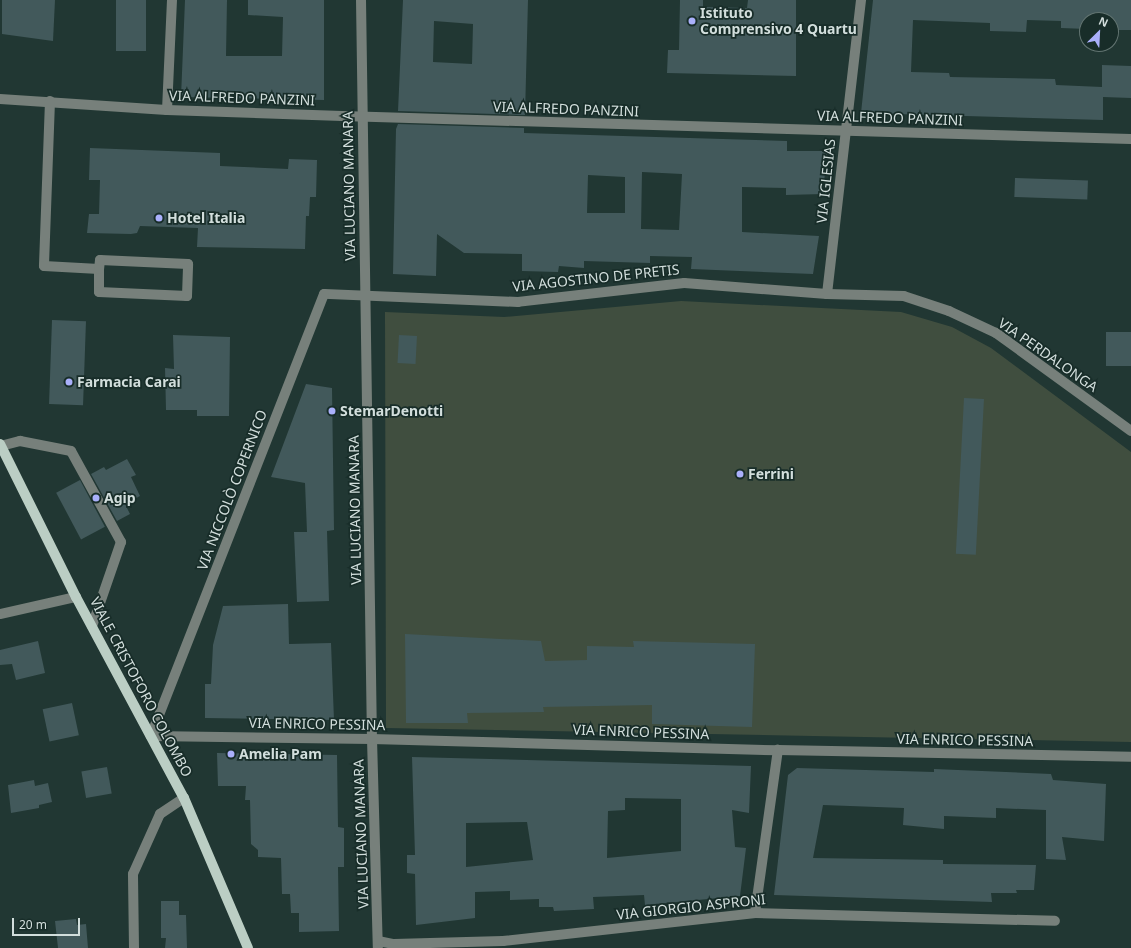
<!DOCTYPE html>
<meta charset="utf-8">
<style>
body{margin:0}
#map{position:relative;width:1131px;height:948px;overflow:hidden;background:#213733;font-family:"Noto Sans",sans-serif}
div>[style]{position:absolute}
.green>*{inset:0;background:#404e3f}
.building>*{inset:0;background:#42595b;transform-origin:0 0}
.minor>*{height:10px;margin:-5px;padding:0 5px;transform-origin:5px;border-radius:5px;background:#77807b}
.major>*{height:10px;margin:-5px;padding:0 5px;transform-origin:5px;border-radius:5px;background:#bbcec4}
.dots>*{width:11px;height:11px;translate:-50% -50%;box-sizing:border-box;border:2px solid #182d29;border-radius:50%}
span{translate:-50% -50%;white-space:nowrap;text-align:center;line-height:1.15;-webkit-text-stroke:3.5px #182d29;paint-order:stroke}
.poi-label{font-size:14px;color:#d2dedc;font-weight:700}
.left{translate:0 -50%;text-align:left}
.street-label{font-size:14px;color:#d2dedc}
.north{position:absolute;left:1079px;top:12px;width:40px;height:40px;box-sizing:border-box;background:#182d29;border:1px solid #627471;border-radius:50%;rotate:24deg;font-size:11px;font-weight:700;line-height:16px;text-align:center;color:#d2dedc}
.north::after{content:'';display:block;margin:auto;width:14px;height:18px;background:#aab0fb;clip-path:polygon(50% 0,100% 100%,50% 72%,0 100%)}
.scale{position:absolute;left:12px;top:918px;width:68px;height:18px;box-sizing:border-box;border:2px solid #d2dedc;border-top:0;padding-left:5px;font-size:12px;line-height:14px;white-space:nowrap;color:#d2dedc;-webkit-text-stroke:3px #182d29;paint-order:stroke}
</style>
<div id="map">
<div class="green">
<div style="clip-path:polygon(681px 301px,901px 312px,952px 327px,991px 348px,1131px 452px,1131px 742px,386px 728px,385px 312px,504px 317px)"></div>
</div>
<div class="building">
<div style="clip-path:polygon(2px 0,55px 0,53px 41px,2px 34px)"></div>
<div style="left:116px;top:0;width:30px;height:51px"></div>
<div style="clip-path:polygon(185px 0,227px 0,226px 56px,282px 56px,283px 17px,248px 15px,248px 0,324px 0,324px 100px,181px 97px)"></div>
<div style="clip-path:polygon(evenodd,403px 0,528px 0,525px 115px,398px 111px,403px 0,434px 21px,473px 24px,472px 64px,433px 62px,434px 21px)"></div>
<div style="clip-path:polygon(680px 0,703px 0,703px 7px,747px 8px,748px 0,796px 0,796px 76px,667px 73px,668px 50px,679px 50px)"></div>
<div style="clip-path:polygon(873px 0,1131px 0,1131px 30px,1111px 30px,1111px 20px,1087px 20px,1087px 29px,1061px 28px,1061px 21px,1027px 20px,1026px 32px,990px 31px,990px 23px,913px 20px,911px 72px,949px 73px,950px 77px,1055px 79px,1056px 85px,1102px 87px,1102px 65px,1131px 66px,1131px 98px,1103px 97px,1103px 120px,861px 113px)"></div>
<div style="clip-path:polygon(evenodd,398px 124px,524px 128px,524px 133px,787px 141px,787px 151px,827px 151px,823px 194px,786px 195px,786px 188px,742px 187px,742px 232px,819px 236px,813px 274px,691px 269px,692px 257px,650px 256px,650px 263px,584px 261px,584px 268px,559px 266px,558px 272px,522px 271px,522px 254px,464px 253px,437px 234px,436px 276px,393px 274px,396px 129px,398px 124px,642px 172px,682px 174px,679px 230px,641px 229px,642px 172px,398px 124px,588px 175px,625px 177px,625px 213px,587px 213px,588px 175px)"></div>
<div style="clip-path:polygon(90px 148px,220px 153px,220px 166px,288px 169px,289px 159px,317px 160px,316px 197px,310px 197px,309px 216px,306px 216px,305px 249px,197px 247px,198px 228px,140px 226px,137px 233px,131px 234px,87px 233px,89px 214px,99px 214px,100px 180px,89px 180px)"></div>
<div style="left:1015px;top:178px;width:73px;height:19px;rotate:2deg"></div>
<div style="left:52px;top:320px;width:34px;height:84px;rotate:2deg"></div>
<div style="left:1106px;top:332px;width:25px;height:34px"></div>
<div style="clip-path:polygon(173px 335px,230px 337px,229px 416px,197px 416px,197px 410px,166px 410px,165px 368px,174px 369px)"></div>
<div style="left:399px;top:335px;width:18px;height:28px;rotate:3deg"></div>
<div style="clip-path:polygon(306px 384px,332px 388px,334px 530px,327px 531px,329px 601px,297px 602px,294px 532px,307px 532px,305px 483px,271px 477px)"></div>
<div style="left:964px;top:398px;width:20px;height:156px;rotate:3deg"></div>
<div style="clip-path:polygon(127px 459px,136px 475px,131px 477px,140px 496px,125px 504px,130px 514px,117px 521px,91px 474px,104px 467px,106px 470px)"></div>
<div style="left:80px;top:480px;width:53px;height:27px;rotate:62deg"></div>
<div style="clip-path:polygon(288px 604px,289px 644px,331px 643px,334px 720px,205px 718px,205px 684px,211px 684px,213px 645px,223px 606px)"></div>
<div style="clip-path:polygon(405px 634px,541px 641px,545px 661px,587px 660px,587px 646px,634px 647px,633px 641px,755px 644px,752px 727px,652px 724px,652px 705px,543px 707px,544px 712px,467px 713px,468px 723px,406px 723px)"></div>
<div style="clip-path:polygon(38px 641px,45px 673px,16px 680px,12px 664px,0 665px,0 650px)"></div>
<div style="left:72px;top:703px;width:33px;height:30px;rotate:78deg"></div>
<div style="clip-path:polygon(217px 753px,337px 755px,338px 827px,344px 828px,344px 867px,338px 867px,339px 931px,299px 932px,299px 913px,291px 913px,290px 894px,282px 894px,281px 858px,258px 857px,258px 850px,251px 844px,250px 800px,245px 800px,246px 786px,218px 786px)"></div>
<div style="clip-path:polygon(evenodd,412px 757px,751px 766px,749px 813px,732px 810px,735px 847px,746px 848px,740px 896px,645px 905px,644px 895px,593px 897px,594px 909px,554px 911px,553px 907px,539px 907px,539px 899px,510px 900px,510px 891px,475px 892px,475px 918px,416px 925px,415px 874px,407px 873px,407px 855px,415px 855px,412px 757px,625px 798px,681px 799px,681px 851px,607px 858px,608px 811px,625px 810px,625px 798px,412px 757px,527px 822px,533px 860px,466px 867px,466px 823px,527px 822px)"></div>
<div style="left:107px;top:767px;width:27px;height:26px;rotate:80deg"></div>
<div style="clip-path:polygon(797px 768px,934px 772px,934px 769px,1051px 774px,1053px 780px,1106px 784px,1104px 841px,1062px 837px,1066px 860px,1046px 859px,1046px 810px,996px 808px,996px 818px,944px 816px,944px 829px,903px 825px,904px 808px,823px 805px,813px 858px,943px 860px,943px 864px,1036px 865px,1034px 890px,1016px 890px,1017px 893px,991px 893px,992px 902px,774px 895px,788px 775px)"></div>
<div style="clip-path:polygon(34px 780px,35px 786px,48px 783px,52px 802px,39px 805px,39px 808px,11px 813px,8px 785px)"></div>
<div style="clip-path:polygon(161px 901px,179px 901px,179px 915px,186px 915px,187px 948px,165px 948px,166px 938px,161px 938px)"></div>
<div style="clip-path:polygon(76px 919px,77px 925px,86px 924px,88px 948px,58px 948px,55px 921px)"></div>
</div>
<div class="minor">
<div style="left:361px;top:0;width:739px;rotate:89.15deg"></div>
<div style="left:372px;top:739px;width:209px;rotate:88.4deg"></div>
<div style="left:0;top:99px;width:167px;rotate:3.8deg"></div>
<div style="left:167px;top:110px;width:175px;rotate:2deg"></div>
<div style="left:342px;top:116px;width:789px;rotate:1.67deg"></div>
<div style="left:50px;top:101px;width:165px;rotate:92.1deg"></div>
<div style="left:44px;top:266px;width:55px;rotate:3.1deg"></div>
<div style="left:99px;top:269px;width:23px;rotate:90deg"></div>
<div style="left:99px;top:292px;width:88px;rotate:2.6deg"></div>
<div style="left:187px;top:296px;width:32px;rotate:-88deg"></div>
<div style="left:188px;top:264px;width:88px;rotate:-177.4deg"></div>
<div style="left:100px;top:260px;width:9px;rotate:96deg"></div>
<div style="left:167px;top:110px;width:110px;rotate:-87.4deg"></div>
<div style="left:827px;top:294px;width:296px;rotate:-83.4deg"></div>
<div style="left:1131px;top:431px;width:167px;rotate:-144deg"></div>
<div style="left:996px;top:333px;width:52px;rotate:-154.9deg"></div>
<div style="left:949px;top:311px;width:47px;rotate:-161.6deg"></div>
<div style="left:904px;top:296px;width:77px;rotate:-178.5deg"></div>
<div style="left:827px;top:294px;width:143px;rotate:-175.6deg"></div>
<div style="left:684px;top:283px;width:167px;rotate:173.5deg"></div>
<div style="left:518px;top:302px;width:194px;rotate:-177.6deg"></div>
<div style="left:324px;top:294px;width:475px;rotate:111.4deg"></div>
<div style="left:151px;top:736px;width:221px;rotate:0.8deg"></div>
<div style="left:372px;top:739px;width:406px;rotate:1.6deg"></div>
<div style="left:778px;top:750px;width:353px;rotate:1.1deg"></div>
<div style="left:1px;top:446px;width:20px;rotate:-15deg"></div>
<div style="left:20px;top:441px;width:52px;rotate:11.1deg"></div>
<div style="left:71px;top:451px;width:104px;rotate:61.2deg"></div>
<div style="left:121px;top:542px;width:89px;rotate:109deg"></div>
<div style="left:0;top:614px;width:78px;rotate:-12.6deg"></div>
<div style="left:755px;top:913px;width:165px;rotate:-82deg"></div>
<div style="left:378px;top:941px;width:16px;rotate:11deg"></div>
<div style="left:394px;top:944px;width:109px;rotate:-1.6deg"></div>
<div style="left:503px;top:941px;width:254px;rotate:-6.3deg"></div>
<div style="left:755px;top:913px;width:300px;rotate:1.5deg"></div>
<div style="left:134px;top:948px;width:74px;rotate:-90.8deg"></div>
<div style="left:133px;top:874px;width:66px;rotate:-65.8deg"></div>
<div style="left:160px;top:814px;width:29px;rotate:-34deg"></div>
</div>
<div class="major">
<div style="left:0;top:444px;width:171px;rotate:63.6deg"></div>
<div style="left:76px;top:597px;width:228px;rotate:61.8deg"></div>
<div style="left:184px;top:798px;width:163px;rotate:66.9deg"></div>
</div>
<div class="dots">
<div style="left:692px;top:21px;background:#aab0fb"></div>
<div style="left:159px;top:218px;background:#aab0fb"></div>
<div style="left:69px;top:382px;background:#aab0fb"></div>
<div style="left:332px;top:411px;background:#aab0fb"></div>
<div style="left:740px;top:474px;background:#aab0fb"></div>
<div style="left:96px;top:498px;background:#aab0fb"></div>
<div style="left:231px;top:754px;background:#aab0fb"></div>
</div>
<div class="poi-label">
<span class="left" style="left:700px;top:21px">Istituto<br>Comprensivo 4 Quartu</span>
<span class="left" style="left:167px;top:218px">Hotel Italia</span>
<span class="left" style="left:77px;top:382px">Farmacia Carai</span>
<span class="left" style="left:340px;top:411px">StemarDenotti</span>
<span class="left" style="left:748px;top:474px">Ferrini</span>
<span class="left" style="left:104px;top:498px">Agip</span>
<span class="left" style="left:239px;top:754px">Amelia Pam</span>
</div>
<div class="street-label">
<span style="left:242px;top:98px;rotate:2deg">VIA ALFREDO PANZINI</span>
<span style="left:566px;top:109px;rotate:2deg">VIA ALFREDO PANZINI</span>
<span style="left:890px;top:118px;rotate:2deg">VIA ALFREDO PANZINI</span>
<span style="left:826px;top:181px;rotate:-84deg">VIA IGLESIAS</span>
<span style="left:349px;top:186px;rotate:-91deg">VIA LUCIANO MANARA</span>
<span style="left:596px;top:278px;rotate:-6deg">VIA AGOSTINO DE PRETIS</span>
<span style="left:1048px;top:355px;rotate:35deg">VIA PERDALONGA</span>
<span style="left:232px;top:490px;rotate:-69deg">VIA NICCOLÒ COPERNICO</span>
<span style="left:355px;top:510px;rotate:-91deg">VIA LUCIANO MANARA</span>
<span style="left:141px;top:687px;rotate:62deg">VIALE CRISTOFORO COLOMBO</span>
<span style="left:317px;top:724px;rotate:1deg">VIA ENRICO PESSINA</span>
<span style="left:641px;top:732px;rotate:2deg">VIA ENRICO PESSINA</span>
<span style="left:965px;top:740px;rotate:1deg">VIA ENRICO PESSINA</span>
<span style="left:361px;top:834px;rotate:-92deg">VIA LUCIANO MANARA</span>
<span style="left:691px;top:907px;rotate:-6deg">VIA GIORGIO ASPRONI</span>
</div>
<div class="north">N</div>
<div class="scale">20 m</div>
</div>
